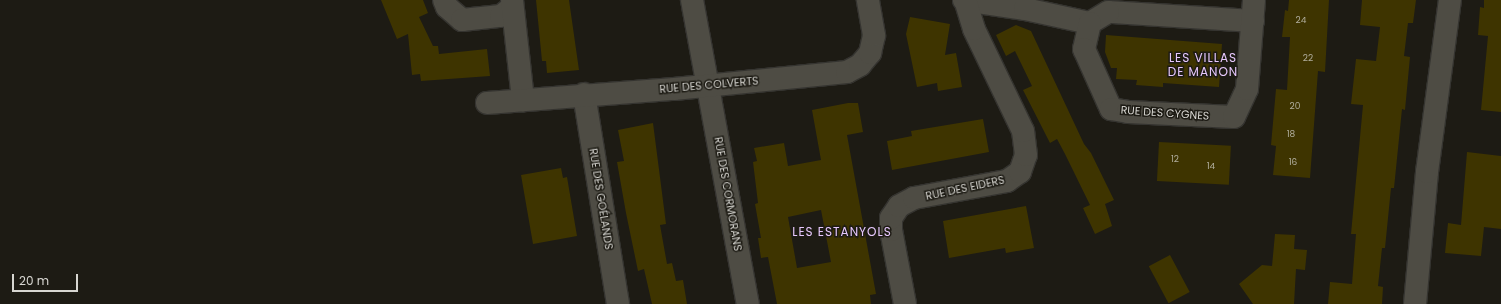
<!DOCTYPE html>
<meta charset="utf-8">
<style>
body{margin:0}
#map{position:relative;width:1501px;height:304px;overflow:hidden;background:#1d1b14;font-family:Poppins,sans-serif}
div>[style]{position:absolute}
.building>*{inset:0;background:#3e3400;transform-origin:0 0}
.roads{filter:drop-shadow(1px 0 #353430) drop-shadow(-1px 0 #353430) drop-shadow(0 1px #353430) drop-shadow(0 -1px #353430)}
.minor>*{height:22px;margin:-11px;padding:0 11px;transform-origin:11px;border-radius:11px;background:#4e4c44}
span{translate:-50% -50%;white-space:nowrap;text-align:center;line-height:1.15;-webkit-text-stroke:3px #1d1b14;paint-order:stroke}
.number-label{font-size:9px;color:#b1ae9d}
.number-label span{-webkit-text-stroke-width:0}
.street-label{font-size:11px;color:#d7d6d1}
.neighbourhood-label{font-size:12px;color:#e7c8fd;letter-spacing:1px}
.scale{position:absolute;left:12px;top:274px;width:66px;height:18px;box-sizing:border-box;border:2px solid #d7d6d1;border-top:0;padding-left:5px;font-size:12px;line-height:14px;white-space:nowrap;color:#d7d6d1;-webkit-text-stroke:3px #1d1b14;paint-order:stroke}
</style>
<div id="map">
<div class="building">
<div style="clip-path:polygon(381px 0,423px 0,428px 13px,419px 17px,433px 46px,438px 46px,439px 54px,487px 49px,490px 76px,421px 81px,420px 74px,412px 75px,408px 34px,397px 39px)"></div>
<div style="clip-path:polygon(536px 0,569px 0,579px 70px,547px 73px,546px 61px,542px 61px)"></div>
<div style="clip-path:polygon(1289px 0,1329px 0,1325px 72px,1318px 71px,1310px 178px,1273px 175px,1276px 146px,1271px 145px,1276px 89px,1287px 90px,1290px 37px,1282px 37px,1285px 10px,1288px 11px)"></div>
<div style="clip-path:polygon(1362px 0,1416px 0,1413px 23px,1408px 23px,1404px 56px,1410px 57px,1405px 110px,1402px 109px,1394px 188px,1391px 188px,1385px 248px,1382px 248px,1378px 286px,1383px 287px,1382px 304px,1328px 304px,1330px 282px,1352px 284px,1356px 234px,1351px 234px,1363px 105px,1351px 104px,1356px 59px,1376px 61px,1380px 27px,1360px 25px)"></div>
<div style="clip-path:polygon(1484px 0,1501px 0,1501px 112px,1481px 110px,1488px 36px,1478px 35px,1480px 7px,1484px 8px)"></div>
<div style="clip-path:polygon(910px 17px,950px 24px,945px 55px,956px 53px,962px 87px,938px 91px,937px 83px,917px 87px,906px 34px)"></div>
<div style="clip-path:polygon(1016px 25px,1031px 31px,1084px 144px,1091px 153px,1114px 200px,1105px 204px,1112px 226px,1095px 234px,1083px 208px,1090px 205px,1065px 154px,1057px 139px,1050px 143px,1023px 90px,1032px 86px,1015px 51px,1006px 56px,996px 35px)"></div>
<div style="clip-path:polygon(1106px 35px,1222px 44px,1219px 87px,1163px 83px,1163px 87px,1136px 85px,1137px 80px,1116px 79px,1117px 68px,1111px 68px,1105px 52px)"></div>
<div style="clip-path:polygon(evenodd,848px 103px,858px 103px,863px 132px,847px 135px,876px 294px,870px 295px,871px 304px,777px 304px,768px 257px,761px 258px,758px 238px,761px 238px,755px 204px,758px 203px,753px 162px,757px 161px,754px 148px,784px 143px,788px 166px,821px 160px,812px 110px,848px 103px,821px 210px,831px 262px,797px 268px,788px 217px,821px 210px)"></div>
<div style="clip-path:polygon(983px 119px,989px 152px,892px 170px,887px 141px,912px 136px,911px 131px)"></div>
<div style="clip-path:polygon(653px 123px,666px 224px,660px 225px,667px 264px,672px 263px,676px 281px,683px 280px,687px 304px,652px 304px,644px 269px,638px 271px,626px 213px,617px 162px,624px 161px,618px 130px)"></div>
<div style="left:1159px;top:142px;width:72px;height:39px;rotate:3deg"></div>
<div style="clip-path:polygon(1467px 152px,1501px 156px,1501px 229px,1484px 227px,1481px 256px,1445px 253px,1448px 223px,1461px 225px)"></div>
<div style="clip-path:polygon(561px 168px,563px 178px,567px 177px,577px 236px,533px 244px,521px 175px)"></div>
<div style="clip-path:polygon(1026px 206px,1034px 248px,1006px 253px,1005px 248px,949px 258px,943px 221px)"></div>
<div style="clip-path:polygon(1275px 234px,1295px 235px,1294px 249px,1307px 250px,1305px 270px,1296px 269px,1294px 304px,1253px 304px,1239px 284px,1262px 265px,1272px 266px)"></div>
<div style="left:1170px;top:255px;width:42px;height:24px;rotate:62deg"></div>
</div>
<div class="roads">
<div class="minor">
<div style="left:444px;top:0;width:8px;rotate:67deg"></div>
<div style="left:447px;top:7px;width:20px;rotate:41deg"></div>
<div style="left:462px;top:20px;width:39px;rotate:-6deg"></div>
<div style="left:501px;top:16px;width:14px;rotate:-39deg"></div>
<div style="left:512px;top:0;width:101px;rotate:83.7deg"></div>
<div style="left:692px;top:0;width:309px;rotate:79.6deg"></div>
<div style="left:964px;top:0;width:62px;rotate:8.4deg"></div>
<div style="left:1025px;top:9px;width:66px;rotate:12.2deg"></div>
<div style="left:1253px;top:21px;width:145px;rotate:-176.4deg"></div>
<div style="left:1108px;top:12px;width:21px;rotate:149deg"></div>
<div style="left:1090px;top:23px;width:27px;rotate:103deg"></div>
<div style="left:1084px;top:49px;width:66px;rotate:65.8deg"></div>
<div style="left:1111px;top:109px;width:17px;rotate:10deg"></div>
<div style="left:1128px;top:112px;width:106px;rotate:2.7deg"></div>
<div style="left:1234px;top:117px;width:31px;rotate:-65deg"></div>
<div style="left:1247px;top:89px;width:89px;rotate:-85.5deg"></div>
<div style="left:584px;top:94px;width:213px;rotate:80.8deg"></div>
<div style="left:487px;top:103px;width:188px;rotate:-4.3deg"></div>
<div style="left:674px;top:89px;width:174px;rotate:-5.6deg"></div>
<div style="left:847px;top:72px;width:15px;rotate:-28deg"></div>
<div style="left:860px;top:65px;width:16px;rotate:-50deg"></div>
<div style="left:870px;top:53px;width:18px;rotate:-77deg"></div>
<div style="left:874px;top:35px;width:36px;rotate:-100deg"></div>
<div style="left:905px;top:304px;width:75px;rotate:-100.7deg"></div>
<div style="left:891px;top:230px;width:12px;rotate:-90deg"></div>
<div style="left:891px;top:218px;width:14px;rotate:-56deg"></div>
<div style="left:899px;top:206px;width:17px;rotate:-28deg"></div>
<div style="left:914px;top:198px;width:95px;rotate:-10.4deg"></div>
<div style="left:1007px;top:181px;width:16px;rotate:-35deg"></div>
<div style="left:1020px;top:172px;width:18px;rotate:-71deg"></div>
<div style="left:1026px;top:155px;width:24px;rotate:-97deg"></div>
<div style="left:1023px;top:131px;width:113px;rotate:-115.7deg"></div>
<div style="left:974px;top:29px;width:30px;rotate:-107deg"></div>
<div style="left:1415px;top:304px;width:133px;rotate:-84.8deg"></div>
<div style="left:1427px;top:172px;width:174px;rotate:-82.4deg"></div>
</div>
</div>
<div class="number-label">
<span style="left:1301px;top:20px">24</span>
<span style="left:1308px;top:58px">22</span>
<span style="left:1295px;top:106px">20</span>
<span style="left:1291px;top:134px">18</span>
<span style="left:1175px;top:159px">12</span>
<span style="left:1293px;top:162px">16</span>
<span style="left:1211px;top:166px">14</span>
</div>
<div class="street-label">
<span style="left:709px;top:85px;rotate:-5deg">RUE DES COLVERTS</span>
<span style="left:1165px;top:113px;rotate:4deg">RUE DES CYGNES</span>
<span style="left:965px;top:188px;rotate:-12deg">RUE DES EIDERS</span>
<span style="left:728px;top:194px;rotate:80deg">RUE DES CORMORANS</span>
<span style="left:601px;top:199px;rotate:81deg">RUE DES GOÉLANDS</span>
</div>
<div class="neighbourhood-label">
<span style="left:1203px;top:65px">LES VILLAS<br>DE MANON</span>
<span style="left:842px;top:232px">LES ESTANYOLS</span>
</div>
<div class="scale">20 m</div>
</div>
